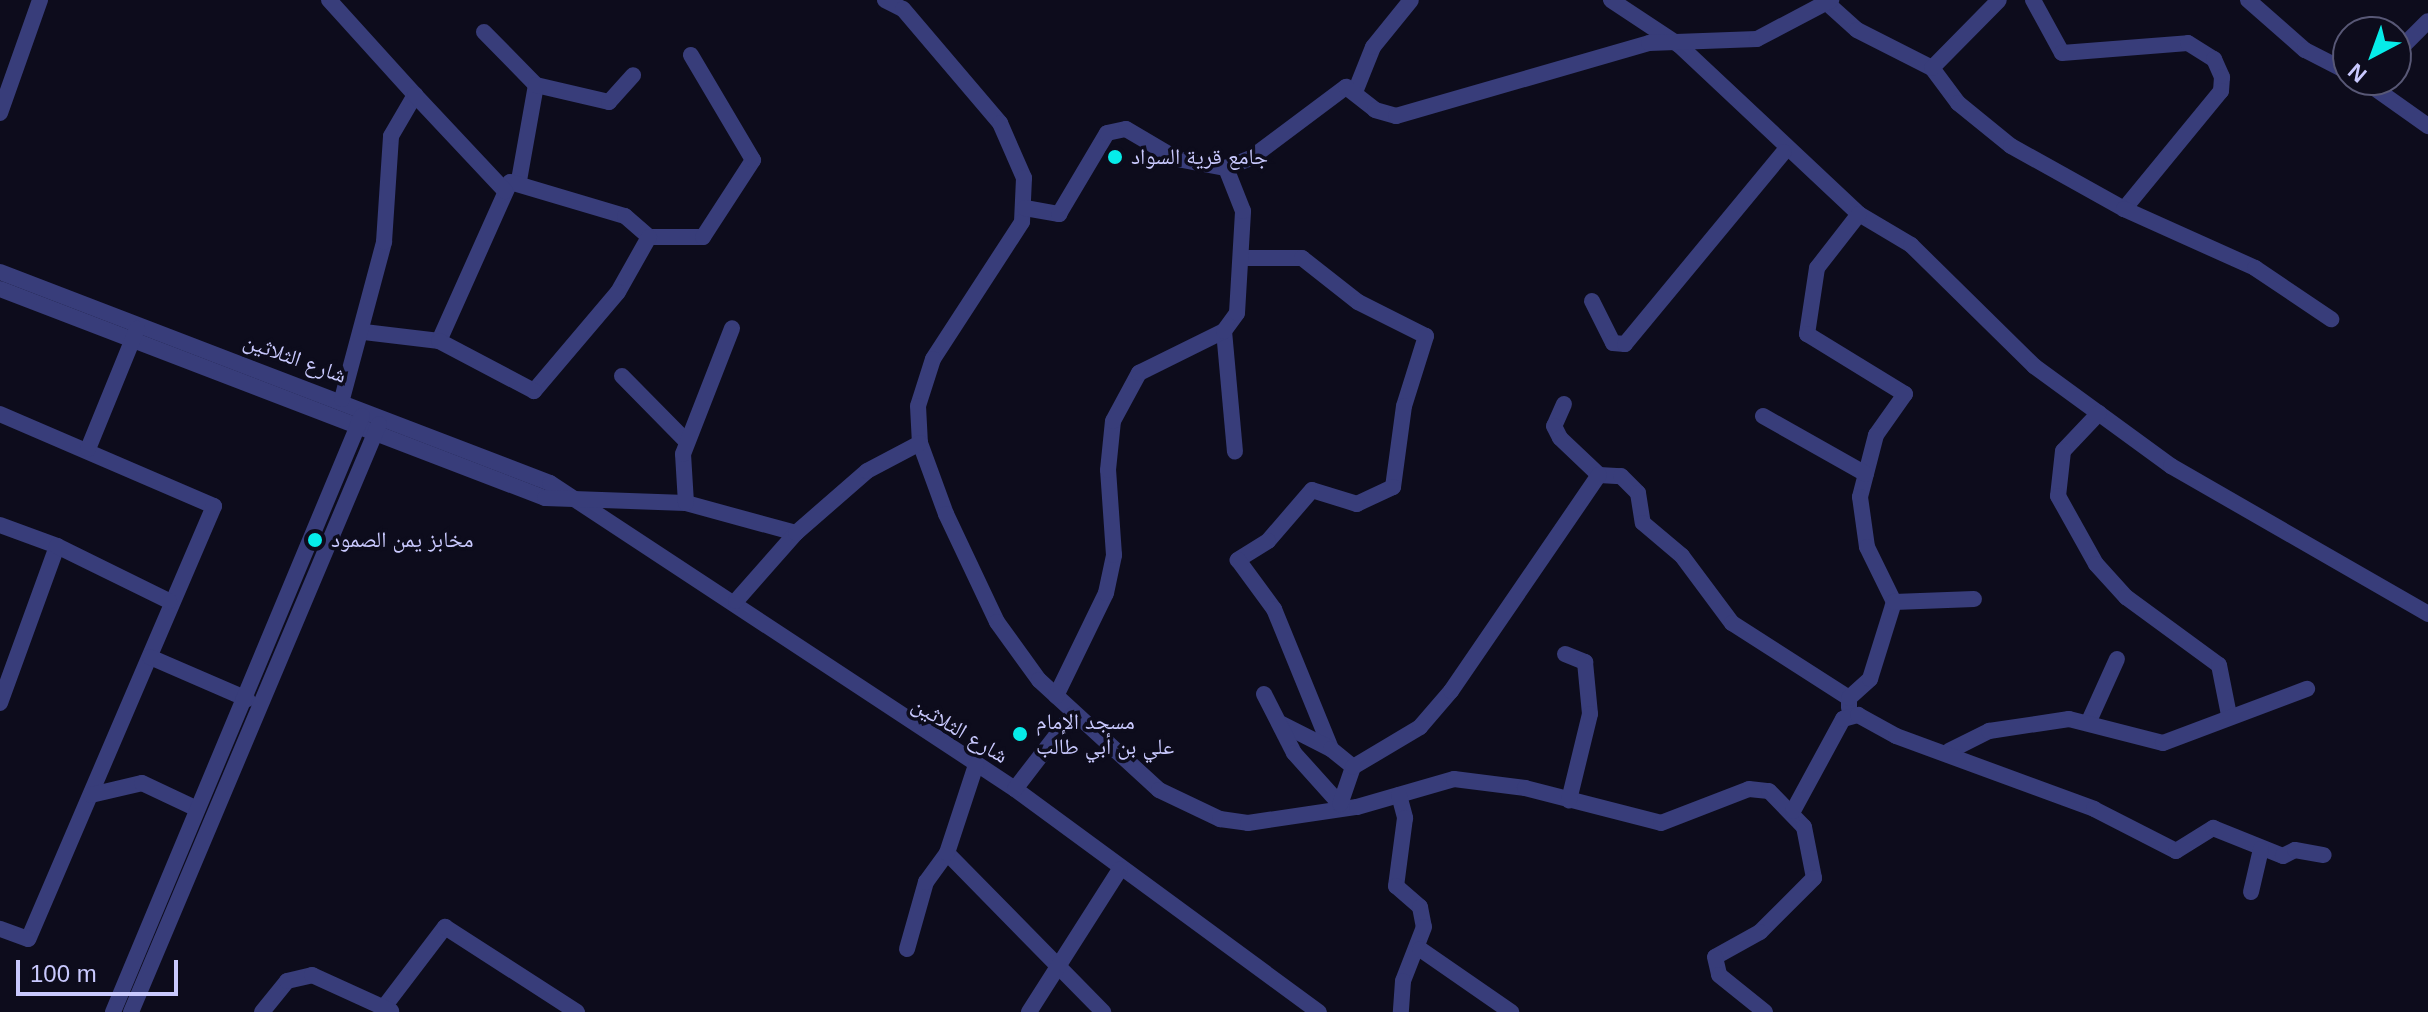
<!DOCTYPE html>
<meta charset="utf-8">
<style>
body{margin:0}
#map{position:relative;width:2428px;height:1012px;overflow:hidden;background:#0d0c1c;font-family:Arial,"Noto Naskh Arabic",sans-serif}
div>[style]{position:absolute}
.minor>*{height:16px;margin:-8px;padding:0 8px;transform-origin:8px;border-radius:8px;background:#383d7a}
.dots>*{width:22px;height:22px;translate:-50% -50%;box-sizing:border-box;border:4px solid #0d0c1c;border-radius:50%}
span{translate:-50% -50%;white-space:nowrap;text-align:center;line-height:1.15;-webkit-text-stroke:7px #0d0c1c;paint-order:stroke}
.poi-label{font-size:22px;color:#c9c9fe}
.left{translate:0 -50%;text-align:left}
.street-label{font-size:22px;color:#c9c9fe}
.north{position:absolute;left:2332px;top:16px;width:80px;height:80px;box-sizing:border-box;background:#0d0c1c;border:2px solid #585876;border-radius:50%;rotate:221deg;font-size:22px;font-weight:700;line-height:32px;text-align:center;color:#c9c9fe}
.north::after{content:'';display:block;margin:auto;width:28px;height:36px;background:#06ece9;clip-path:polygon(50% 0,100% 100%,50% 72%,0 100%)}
.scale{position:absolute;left:16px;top:960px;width:162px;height:36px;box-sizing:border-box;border:4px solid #c9c9fe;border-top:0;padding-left:10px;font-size:24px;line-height:28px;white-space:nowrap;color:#c9c9fe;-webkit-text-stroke:6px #0d0c1c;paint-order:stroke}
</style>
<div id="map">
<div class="minor">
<div style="left:329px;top:0;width:128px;rotate:47.8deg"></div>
<div style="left:885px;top:0;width:20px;rotate:27deg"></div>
<div style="left:903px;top:9px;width:150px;rotate:49.6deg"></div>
<div style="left:1000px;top:123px;width:60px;rotate:66.4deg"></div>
<div style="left:1024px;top:178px;width:44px;rotate:92.6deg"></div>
<div style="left:1022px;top:222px;width:163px;rotate:123deg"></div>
<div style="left:933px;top:359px;width:49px;rotate:107.7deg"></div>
<div style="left:918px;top:406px;width:37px;rotate:87deg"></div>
<div style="left:920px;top:443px;width:76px;rotate:69.9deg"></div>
<div style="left:946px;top:514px;width:119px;rotate:64.7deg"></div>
<div style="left:997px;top:622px;width:72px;rotate:54.1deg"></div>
<div style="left:1039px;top:680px;width:163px;rotate:42.5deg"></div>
<div style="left:1159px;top:790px;width:68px;rotate:25.4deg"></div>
<div style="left:1220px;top:819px;width:28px;rotate:8deg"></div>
<div style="left:1248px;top:823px;width:110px;rotate:-8.4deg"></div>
<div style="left:1357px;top:807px;width:101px;rotate:-16.1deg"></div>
<div style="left:1454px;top:779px;width:72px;rotate:7.2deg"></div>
<div style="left:1525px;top:788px;width:140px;rotate:14.4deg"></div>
<div style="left:1661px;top:823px;width:94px;rotate:-21.1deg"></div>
<div style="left:1749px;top:789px;width:20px;rotate:6deg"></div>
<div style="left:1769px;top:791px;width:50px;rotate:45.8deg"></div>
<div style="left:1804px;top:827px;width:52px;rotate:78.9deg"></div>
<div style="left:1814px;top:878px;width:76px;rotate:135deg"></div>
<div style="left:1760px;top:932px;width:51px;rotate:150.9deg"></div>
<div style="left:1715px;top:957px;width:18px;rotate:77deg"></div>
<div style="left:1719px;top:975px;width:59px;rotate:38.8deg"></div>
<div style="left:1611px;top:0;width:82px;rotate:33.5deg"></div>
<div style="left:1679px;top:45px;width:247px;rotate:43.2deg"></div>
<div style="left:1859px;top:214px;width:61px;rotate:30.8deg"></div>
<div style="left:1911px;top:245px;width:173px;rotate:44.5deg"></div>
<div style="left:2034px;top:366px;width:170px;rotate:36.1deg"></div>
<div style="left:2171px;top:466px;width:297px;rotate:29.9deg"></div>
<div style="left:2033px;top:0;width:60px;rotate:61.3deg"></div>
<div style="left:2062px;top:53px;width:126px;rotate:-4.5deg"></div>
<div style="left:2188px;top:43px;width:31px;rotate:32deg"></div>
<div style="left:2214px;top:59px;width:20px;rotate:66deg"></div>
<div style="left:2222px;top:77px;width:14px;rotate:94deg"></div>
<div style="left:2221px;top:91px;width:153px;rotate:129.4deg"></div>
<div style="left:2248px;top:0;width:76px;rotate:41.3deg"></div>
<div style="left:2305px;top:50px;width:48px;rotate:27.1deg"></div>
<div style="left:1827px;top:3px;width:40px;rotate:42deg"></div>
<div style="left:1857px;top:30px;width:84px;rotate:26.9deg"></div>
<div style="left:1932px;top:68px;width:44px;rotate:53.4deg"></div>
<div style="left:1958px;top:103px;width:68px;rotate:39.1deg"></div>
<div style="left:2011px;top:146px;width:129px;rotate:29.1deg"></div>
<div style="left:2124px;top:209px;width:144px;rotate:24.2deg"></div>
<div style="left:2255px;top:268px;width:92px;rotate:33.9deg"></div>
<div style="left:484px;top:32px;width:74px;rotate:45.5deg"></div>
<div style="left:536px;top:85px;width:97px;rotate:100.1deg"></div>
<div style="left:2396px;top:53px;width:45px;rotate:-45deg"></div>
<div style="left:1932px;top:68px;width:95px;rotate:-45.4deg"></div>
<div style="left:2363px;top:80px;width:80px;rotate:35.3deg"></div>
<div style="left:536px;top:85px;width:75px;rotate:13.1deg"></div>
<div style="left:609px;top:102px;width:36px;rotate:-48deg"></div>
<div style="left:1355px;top:92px;width:48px;rotate:-68.2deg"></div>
<div style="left:1373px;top:47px;width:60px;rotate:-51deg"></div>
<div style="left:0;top:113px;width:120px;rotate:-70.5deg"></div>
<div style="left:1025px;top:208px;width:35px;rotate:10deg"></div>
<div style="left:1059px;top:214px;width:94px;rotate:-59.3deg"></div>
<div style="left:1107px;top:133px;width:19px;rotate:-12deg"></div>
<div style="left:1126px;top:129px;width:59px;rotate:30.5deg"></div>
<div style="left:1177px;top:159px;width:50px;rotate:10.4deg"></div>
<div style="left:1226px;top:168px;width:27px;rotate:-22deg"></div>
<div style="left:1251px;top:158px;width:119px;rotate:-36.8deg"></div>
<div style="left:1346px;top:87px;width:37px;rotate:38deg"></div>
<div style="left:1375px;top:110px;width:22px;rotate:16deg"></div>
<div style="left:1396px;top:116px;width:263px;rotate:-16.1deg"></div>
<div style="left:1649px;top:43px;width:108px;rotate:-2.1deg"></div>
<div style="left:1757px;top:39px;width:84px;rotate:-27.8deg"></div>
<div style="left:1859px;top:214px;width:68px;rotate:127.9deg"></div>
<div style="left:1817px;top:268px;width:67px;rotate:98.6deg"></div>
<div style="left:1807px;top:334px;width:115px;rotate:31.5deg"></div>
<div style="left:1905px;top:394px;width:50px;rotate:125.3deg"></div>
<div style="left:1876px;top:435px;width:64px;rotate:104.5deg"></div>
<div style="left:1860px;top:497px;width:50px;rotate:82deg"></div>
<div style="left:1867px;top:547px;width:61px;rotate:63.9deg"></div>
<div style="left:649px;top:237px;width:54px"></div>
<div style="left:703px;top:237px;width:92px;rotate:-57deg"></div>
<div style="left:753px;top:160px;width:122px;rotate:-120.6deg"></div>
<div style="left:1241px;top:258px;width:61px"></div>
<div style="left:1302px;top:258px;width:71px;rotate:38.2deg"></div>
<div style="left:1358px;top:302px;width:76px;rotate:26.6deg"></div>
<div style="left:1426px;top:336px;width:73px;rotate:107.4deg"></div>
<div style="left:1404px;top:406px;width:82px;rotate:97.7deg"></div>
<div style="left:1393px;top:487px;width:40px;rotate:155deg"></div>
<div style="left:1357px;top:504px;width:47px;rotate:-162.7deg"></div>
<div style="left:1312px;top:490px;width:67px;rotate:130.8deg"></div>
<div style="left:1268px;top:541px;width:36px;rotate:148deg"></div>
<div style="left:1238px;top:560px;width:61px;rotate:53.7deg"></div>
<div style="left:1274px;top:609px;width:151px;rotate:67.8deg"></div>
<div style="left:1331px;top:749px;width:55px;rotate:-153deg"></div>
<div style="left:0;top:272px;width:589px;rotate:20.99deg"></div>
<div style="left:550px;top:483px;width:557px;rotate:33.35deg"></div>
<div style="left:1015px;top:789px;width:377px;rotate:36.3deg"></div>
<div style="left:0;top:289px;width:584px;rotate:20.98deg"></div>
<div style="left:545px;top:498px;width:141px;rotate:2deg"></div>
<div style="left:686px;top:503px;width:114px;rotate:15.3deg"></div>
<div style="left:1592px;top:301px;width:47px;rotate:63.4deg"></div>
<div style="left:1613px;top:343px;width:12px;rotate:5deg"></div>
<div style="left:1625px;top:344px;width:249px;rotate:-50.4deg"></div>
<div style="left:1224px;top:331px;width:121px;rotate:84.8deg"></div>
<div style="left:364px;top:332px;width:76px;rotate:6.8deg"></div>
<div style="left:439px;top:341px;width:174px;rotate:-65.9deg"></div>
<div style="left:510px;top:182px;width:120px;rotate:16.5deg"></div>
<div style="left:625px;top:216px;width:32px;rotate:41deg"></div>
<div style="left:649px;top:237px;width:63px;rotate:119.4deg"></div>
<div style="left:618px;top:292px;width:130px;rotate:130.3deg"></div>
<div style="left:534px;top:391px;width:107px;rotate:-152.2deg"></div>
<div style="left:622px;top:376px;width:91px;rotate:45.4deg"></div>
<div style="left:342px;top:399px;width:163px;rotate:-75deg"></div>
<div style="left:384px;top:242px;width:106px;rotate:-86.2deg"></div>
<div style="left:391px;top:136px;width:48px;rotate:-59.7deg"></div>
<div style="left:415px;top:95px;width:132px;rotate:46.8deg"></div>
<div style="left:1564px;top:404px;width:24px;rotate:114deg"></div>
<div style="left:1554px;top:426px;width:13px;rotate:63deg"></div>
<div style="left:1560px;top:438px;width:54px;rotate:43.5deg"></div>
<div style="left:1599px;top:475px;width:22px;rotate:3deg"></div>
<div style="left:1621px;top:476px;width:24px;rotate:45deg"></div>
<div style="left:1638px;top:493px;width:30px;rotate:81deg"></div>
<div style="left:1643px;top:523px;width:51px;rotate:40.2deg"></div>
<div style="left:1682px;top:556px;width:84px;rotate:53.3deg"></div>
<div style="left:1732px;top:623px;width:139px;rotate:32.7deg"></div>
<div style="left:2099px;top:413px;width:52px;rotate:133.5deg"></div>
<div style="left:2063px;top:451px;width:45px;rotate:96.3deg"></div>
<div style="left:2058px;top:496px;width:78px;rotate:60.8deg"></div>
<div style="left:2096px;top:564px;width:45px;rotate:47.7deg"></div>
<div style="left:2126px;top:597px;width:115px;rotate:36.2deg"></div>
<div style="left:2219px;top:665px;width:51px;rotate:78.7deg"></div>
<div style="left:0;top:414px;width:233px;rotate:23.3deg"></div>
<div style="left:214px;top:506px;width:471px;rotate:113.2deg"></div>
<div style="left:28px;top:939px;width:30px;rotate:-160deg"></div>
<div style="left:1763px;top:416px;width:118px;rotate:29.4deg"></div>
<div style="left:88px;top:449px;width:130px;rotate:-67.8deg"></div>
<div style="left:686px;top:503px;width:49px;rotate:-93.5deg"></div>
<div style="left:683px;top:454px;width:135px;rotate:-68.7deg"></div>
<div style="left:0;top:525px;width:61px;rotate:20.2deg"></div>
<div style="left:736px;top:601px;width:91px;rotate:-48.6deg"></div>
<div style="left:796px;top:533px;width:94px;rotate:-41.1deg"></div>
<div style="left:867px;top:471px;width:60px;rotate:-27.8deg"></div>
<div style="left:1565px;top:654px;width:22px;rotate:22deg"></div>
<div style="left:1585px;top:662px;width:52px;rotate:84.5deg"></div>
<div style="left:1590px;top:714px;width:89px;rotate:103.7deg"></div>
<div style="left:150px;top:657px;width:106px;rotate:23.4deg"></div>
<div style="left:1264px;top:694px;width:66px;rotate:63deg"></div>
<div style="left:1294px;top:753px;width:69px;rotate:48deg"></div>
<div style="left:1056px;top:696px;width:114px;rotate:-64.1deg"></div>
<div style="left:1106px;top:593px;width:39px;rotate:-78deg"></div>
<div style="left:1114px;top:555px;width:85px;rotate:-94deg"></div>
<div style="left:1108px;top:470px;width:49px;rotate:-84.2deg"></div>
<div style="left:1113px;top:421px;width:55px;rotate:-61.6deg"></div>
<div style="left:1139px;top:373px;width:95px;rotate:-26.3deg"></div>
<div style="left:1224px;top:331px;width:22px;rotate:-54deg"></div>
<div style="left:1237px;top:313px;width:102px;rotate:-86.6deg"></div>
<div style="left:1243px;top:211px;width:46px;rotate:-111.6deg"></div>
<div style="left:0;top:703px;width:167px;rotate:-70deg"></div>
<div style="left:57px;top:546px;width:125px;rotate:26.2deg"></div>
<div style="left:1849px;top:708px;width:10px;rotate:-90deg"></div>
<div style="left:1849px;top:698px;width:28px;rotate:-42deg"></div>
<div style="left:1870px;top:679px;width:81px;rotate:-72.7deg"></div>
<div style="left:1894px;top:602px;width:80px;rotate:-2.1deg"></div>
<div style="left:2089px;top:721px;width:68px;rotate:-65.7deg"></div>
<div style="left:1331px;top:749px;width:28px;rotate:39deg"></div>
<div style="left:1353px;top:767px;width:39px;rotate:109deg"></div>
<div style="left:1949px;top:751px;width:45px;rotate:-26.6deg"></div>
<div style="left:1989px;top:731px;width:81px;rotate:-8.5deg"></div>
<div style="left:2069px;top:719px;width:97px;rotate:14.3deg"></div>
<div style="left:2163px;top:743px;width:154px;rotate:-20.6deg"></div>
<div style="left:1353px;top:767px;width:78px;rotate:-30.8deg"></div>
<div style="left:1420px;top:727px;width:48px;rotate:-49.3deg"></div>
<div style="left:1451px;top:691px;width:262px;rotate:-55.6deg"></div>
<div style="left:1015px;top:789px;width:93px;rotate:-52.4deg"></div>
<div style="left:91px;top:795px;width:52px;rotate:-13.2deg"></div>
<div style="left:142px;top:783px;width:61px;rotate:25.3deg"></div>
<div style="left:1399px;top:795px;width:24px;rotate:75deg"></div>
<div style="left:1405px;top:818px;width:69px;rotate:97.5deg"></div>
<div style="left:1396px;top:886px;width:32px;rotate:41deg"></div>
<div style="left:1420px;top:907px;width:20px;rotate:79deg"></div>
<div style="left:1424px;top:927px;width:58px;rotate:111.3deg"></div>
<div style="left:1403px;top:981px;width:31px;rotate:94deg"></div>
<div style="left:1793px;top:811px;width:105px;rotate:-61.5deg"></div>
<div style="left:1843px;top:719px;width:16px;rotate:-15deg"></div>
<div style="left:1858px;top:715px;width:43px;rotate:28.9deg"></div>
<div style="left:1896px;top:736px;width:211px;rotate:20.2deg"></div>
<div style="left:2094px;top:809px;width:92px;rotate:27.1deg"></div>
<div style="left:2176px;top:851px;width:44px;rotate:-31.9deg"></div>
<div style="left:2213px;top:828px;width:75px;rotate:21.8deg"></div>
<div style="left:2283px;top:856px;width:13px;rotate:-27deg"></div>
<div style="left:2295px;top:850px;width:29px;rotate:10deg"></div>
<div style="left:947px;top:853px;width:223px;rotate:45.5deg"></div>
<div style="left:2251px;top:892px;width:44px;rotate:-76.9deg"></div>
<div style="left:907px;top:949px;width:70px;rotate:-74.2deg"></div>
<div style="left:926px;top:882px;width:36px;rotate:-54deg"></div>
<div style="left:947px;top:853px;width:93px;rotate:-71.8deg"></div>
<div style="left:1420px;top:949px;width:111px;rotate:34.7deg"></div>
<div style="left:384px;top:1007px;width:101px;rotate:-52.7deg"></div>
<div style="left:445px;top:927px;width:157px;rotate:32.8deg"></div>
<div style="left:113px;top:1012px;width:646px;rotate:-67.33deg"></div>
<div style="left:131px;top:1012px;width:638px;rotate:-67.13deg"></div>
<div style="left:262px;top:1012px;width:40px;rotate:-51deg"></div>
<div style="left:287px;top:981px;width:26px;rotate:-13deg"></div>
<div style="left:312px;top:975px;width:87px;rotate:24.5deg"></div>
<div style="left:1029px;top:1012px;width:169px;rotate:-57.5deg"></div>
</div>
<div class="dots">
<div style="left:1115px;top:157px;background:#06ece9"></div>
<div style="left:315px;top:540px;background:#06ece9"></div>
<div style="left:1020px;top:734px;background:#06ece9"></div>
</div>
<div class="poi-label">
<span class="left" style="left:1131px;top:157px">جامع قرية السواد</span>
<span class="left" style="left:331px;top:540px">مخابز يمن الصمود</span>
<span class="left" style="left:1036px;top:734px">مسجد الإمام<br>علي بن أبي طالب</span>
</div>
<div class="street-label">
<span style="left:295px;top:358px;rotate:20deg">شارع الثلاثين</span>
<span style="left:960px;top:730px;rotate:31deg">شارع الثلاثين</span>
</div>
<div class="north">N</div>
<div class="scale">100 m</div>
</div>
